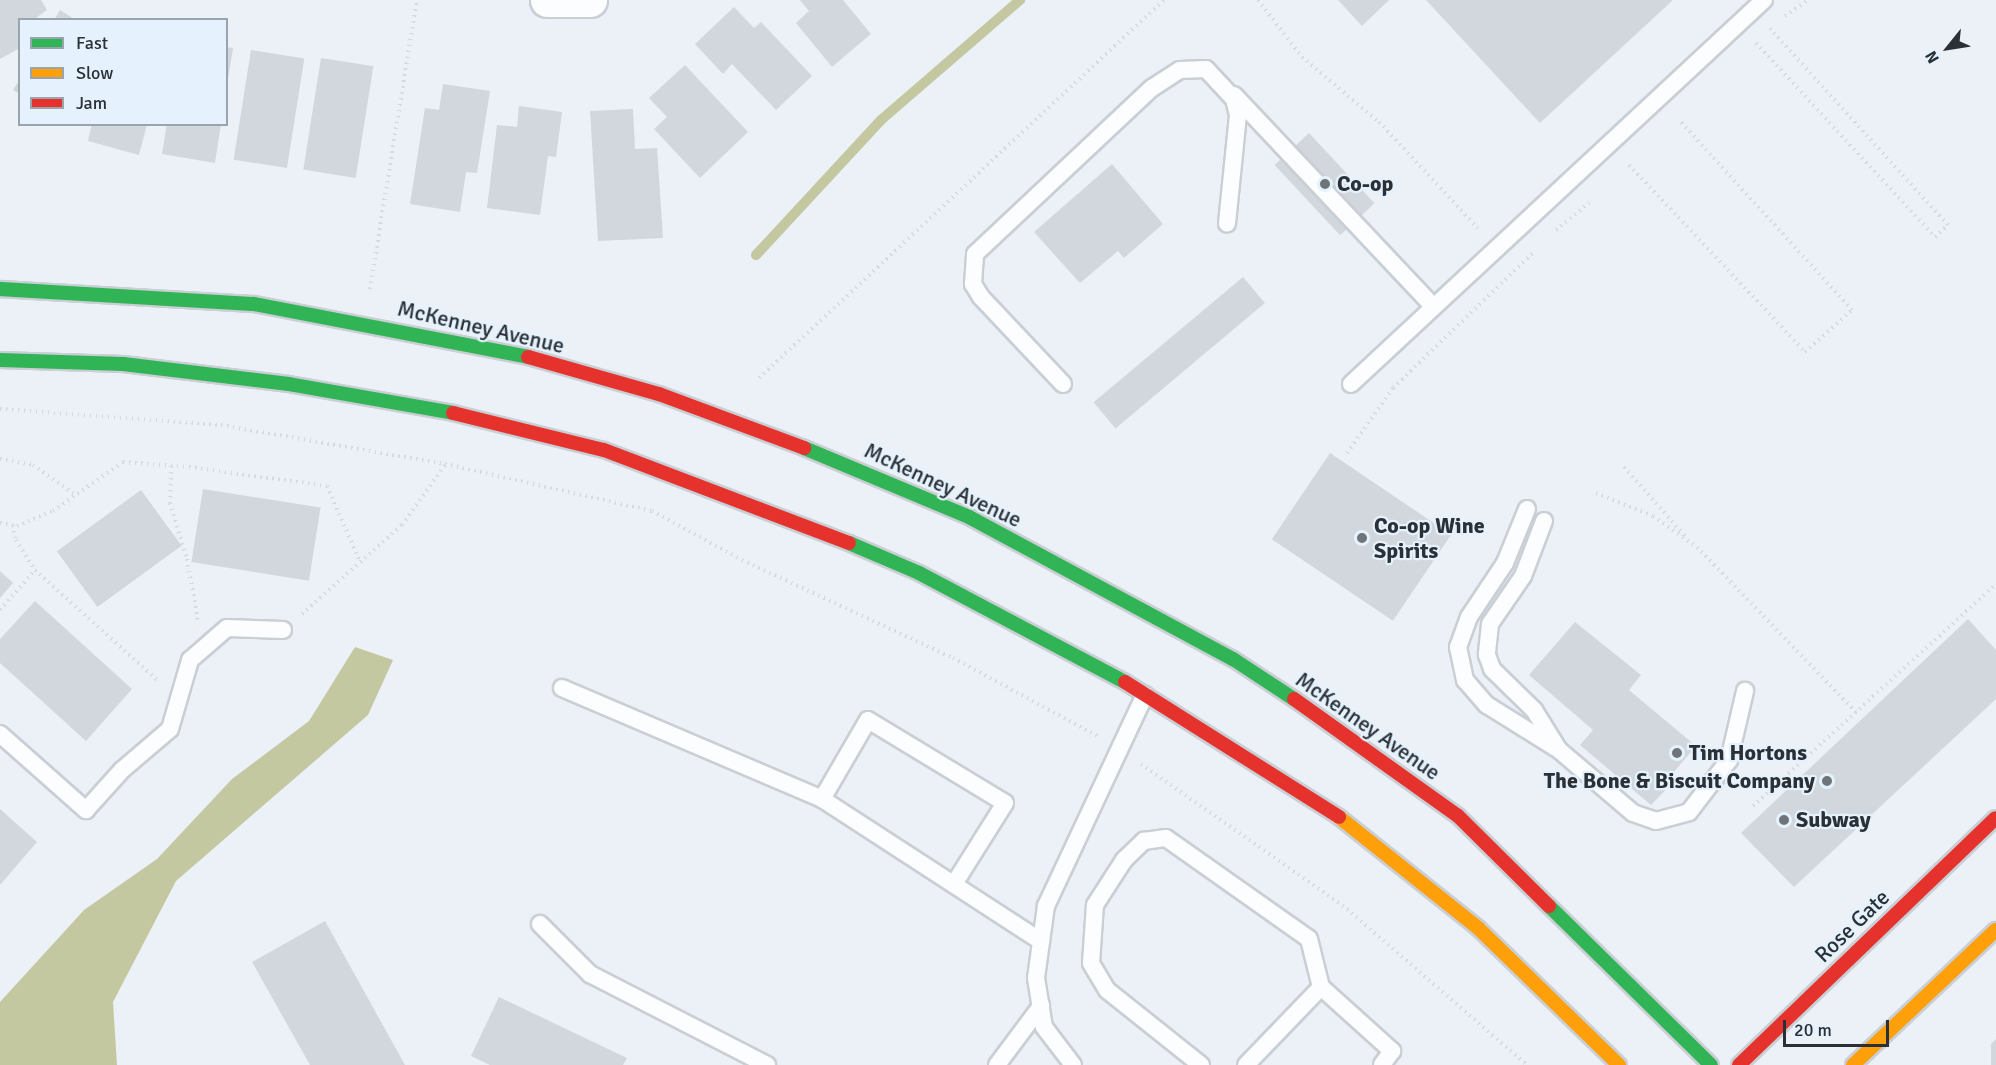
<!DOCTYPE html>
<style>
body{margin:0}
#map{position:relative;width:1996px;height:1065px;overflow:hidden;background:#ebf1f7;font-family:Signika,sans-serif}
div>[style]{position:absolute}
.water>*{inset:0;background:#c4c8a1}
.stream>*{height:10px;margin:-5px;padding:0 5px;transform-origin:5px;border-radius:5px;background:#c4c8a1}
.building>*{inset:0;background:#d1d7dc;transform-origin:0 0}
.path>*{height:4px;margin-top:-2px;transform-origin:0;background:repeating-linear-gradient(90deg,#d7d9db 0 1.5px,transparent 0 6px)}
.roads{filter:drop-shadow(2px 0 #c9cfd4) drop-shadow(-2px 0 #c9cfd4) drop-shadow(0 2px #c9cfd4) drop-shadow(0 -2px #c9cfd4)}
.lane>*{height:16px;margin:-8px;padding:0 8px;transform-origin:8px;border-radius:8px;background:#fcfdfe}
.street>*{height:33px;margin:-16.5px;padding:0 16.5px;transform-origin:16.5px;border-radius:16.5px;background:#fcfdfe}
.fast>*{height:14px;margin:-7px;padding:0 7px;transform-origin:7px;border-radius:7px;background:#30b455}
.slow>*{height:14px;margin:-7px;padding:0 7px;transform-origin:7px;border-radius:7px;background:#ff9f0a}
.jam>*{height:14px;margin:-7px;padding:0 7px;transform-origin:7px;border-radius:7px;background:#e5322d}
.dots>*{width:16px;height:16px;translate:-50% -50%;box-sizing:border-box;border:3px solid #e5f2fd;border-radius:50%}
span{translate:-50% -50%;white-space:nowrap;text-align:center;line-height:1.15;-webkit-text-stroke:4.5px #e5f2fd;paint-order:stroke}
.poi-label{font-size:22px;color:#2a3035;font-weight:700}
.left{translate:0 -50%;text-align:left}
.right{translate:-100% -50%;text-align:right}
.street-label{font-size:22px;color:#2a3035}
.legend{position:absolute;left:18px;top:18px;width:210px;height:108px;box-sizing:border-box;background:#e5f2fd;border:2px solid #9aa4ad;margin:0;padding:8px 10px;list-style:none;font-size:18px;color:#2a3035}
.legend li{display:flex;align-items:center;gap:12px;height:30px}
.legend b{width:30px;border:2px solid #9aa4ad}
.north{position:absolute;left:1918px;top:18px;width:60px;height:60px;-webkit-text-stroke:4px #e5f2fd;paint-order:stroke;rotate:240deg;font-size:16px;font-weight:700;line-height:24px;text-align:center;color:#2a3035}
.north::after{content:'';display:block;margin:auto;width:21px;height:27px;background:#2a3035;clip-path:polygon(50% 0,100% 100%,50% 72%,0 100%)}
.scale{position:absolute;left:1783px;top:1020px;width:106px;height:27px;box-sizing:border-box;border:3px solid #2a3035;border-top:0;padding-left:8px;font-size:18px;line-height:21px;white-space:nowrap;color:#2a3035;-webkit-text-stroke:4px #e5f2fd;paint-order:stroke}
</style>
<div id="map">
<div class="water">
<div style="clip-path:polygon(355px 647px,393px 660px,368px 715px,176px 881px,113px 1002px,117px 1065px,0 1065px,0 1002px,84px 910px,157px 859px,232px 779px,309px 721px)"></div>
</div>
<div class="stream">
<div style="left:756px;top:255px;width:184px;rotate:-47.2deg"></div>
<div style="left:881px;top:120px;width:184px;rotate:-40.8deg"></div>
</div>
<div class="building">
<div style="clip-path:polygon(0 0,41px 0,47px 10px,33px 20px,20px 20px,20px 48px,0 59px)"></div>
<div style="clip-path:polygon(800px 0,843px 0,871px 34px,832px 67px,796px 23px,809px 11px)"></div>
<div style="clip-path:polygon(1338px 0,1389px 0,1362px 26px)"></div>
<div style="clip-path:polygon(1426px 0,1673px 0,1540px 123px)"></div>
<div style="clip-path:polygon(734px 7px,754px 28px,761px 22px,812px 76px,776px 110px,732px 64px,723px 74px,695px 44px)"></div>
<div style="clip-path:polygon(60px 10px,76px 20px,54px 20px)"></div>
<div style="clip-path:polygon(226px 47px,233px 48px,228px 79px,226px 79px)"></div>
<div style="left:251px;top:50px;width:54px;height:111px;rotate:9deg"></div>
<div style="left:321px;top:58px;width:53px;height:113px;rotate:9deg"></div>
<div style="clip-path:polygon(685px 65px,748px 132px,700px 178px,654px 129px,667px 117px,649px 98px)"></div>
<div style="clip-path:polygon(20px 79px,20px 94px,13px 90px)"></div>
<div style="clip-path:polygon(443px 84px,490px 91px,477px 173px,466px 172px,460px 212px,410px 204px,425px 108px,439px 110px)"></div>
<div style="clip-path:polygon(519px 106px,562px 112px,556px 157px,548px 156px,540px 215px,487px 208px,497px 125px,517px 127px)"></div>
<div style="clip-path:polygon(633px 109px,635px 149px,657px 148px,663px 238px,598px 241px,590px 111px)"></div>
<div style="clip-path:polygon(92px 124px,147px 124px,139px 155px,88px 141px)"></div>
<div style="clip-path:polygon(167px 124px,221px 124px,215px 163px,162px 154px)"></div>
<div style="left:1309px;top:133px;width:96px;height:47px;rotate:47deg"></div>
<div style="clip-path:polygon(1112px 164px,1163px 224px,1124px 258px,1118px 251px,1080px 283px,1034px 232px)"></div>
<div style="left:1243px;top:277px;width:34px;height:195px;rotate:50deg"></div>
<div style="left:1330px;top:453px;width:146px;height:104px;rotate:34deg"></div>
<div style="left:203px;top:489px;width:119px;height:74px;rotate:9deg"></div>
<div style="left:141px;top:490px;width:69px;height:104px;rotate:54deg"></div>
<div style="clip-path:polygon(0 571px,13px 583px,0 598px)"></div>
<div style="clip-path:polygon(35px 601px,132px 689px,86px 741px,0 663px,0 639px)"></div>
<div style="clip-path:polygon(1968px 619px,1996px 650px,1996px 699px,1794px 887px,1741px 833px)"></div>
<div style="clip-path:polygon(1575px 622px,1641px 675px,1629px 690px,1696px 746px,1673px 773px,1677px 778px,1651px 805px,1580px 745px,1593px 730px,1529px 675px)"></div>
<div style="clip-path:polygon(0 809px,37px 842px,0 885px)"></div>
<div style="clip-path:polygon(325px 921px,405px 1065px,310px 1065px,252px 962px)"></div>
<div style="clip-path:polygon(499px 997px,627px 1058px,623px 1065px,490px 1065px,471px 1056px)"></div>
<div style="clip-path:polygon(1996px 1039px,1996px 1065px,1991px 1065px,1991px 1044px)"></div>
</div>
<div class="path">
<div style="left:1258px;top:0;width:72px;rotate:52.3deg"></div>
<div style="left:1302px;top:57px;width:101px;rotate:40.2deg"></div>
<div style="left:1379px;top:122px;width:145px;rotate:47deg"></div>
<div style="left:1785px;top:16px;width:28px;rotate:-35deg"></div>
<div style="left:1756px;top:43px;width:264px;rotate:47.3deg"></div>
<div style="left:1935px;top:237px;width:18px;rotate:-43deg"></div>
<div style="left:1948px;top:225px;width:265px;rotate:-132.2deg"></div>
<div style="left:1629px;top:165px;width:257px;rotate:46.7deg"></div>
<div style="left:1805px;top:352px;width:63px;rotate:-41.8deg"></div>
<div style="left:1852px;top:310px;width:258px;rotate:-132.3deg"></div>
<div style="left:1556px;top:230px;width:43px;rotate:-39.3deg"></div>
<div style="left:370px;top:289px;width:293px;rotate:-80.8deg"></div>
<div style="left:759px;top:378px;width:554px;rotate:-43.03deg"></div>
<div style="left:0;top:409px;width:222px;rotate:4.1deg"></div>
<div style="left:221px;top:425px;width:227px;rotate:9.9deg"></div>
<div style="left:445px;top:464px;width:212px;rotate:12.8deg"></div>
<div style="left:652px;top:511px;width:102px;rotate:28.6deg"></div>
<div style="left:742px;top:560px;width:233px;rotate:24.9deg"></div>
<div style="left:953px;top:658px;width:164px;rotate:28.4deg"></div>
<div style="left:1347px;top:453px;width:80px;rotate:-54.7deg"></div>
<div style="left:1393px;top:388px;width:194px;rotate:-44deg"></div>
<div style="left:0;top:459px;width:34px;rotate:10deg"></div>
<div style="left:33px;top:465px;width:52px;rotate:34.9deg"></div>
<div style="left:171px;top:466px;width:37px;rotate:92deg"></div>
<div style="left:170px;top:503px;width:59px;rotate:73.1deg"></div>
<div style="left:187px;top:559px;width:62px;rotate:79.8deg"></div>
<div style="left:1624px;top:467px;width:92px;rotate:48.5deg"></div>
<div style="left:1596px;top:493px;width:61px;rotate:22deg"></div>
<div style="left:1653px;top:516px;width:54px;rotate:35.2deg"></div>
<div style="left:1697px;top:547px;width:229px;rotate:46.1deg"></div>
<div style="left:0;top:523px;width:17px;rotate:10deg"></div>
<div style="left:17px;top:526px;width:39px;rotate:-23deg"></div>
<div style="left:53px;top:511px;width:85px;rotate:-35deg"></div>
<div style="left:123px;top:462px;width:66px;rotate:4.3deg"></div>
<div style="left:189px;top:467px;width:139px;rotate:7.8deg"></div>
<div style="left:327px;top:486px;width:83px;rotate:66.5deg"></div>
<div style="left:13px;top:525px;width:15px;rotate:79deg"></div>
<div style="left:16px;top:540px;width:36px;rotate:58deg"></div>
<div style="left:35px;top:570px;width:164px;rotate:42deg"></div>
<div style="left:0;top:610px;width:53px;rotate:-48.8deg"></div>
<div style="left:302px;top:614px;width:134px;rotate:-41.7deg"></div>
<div style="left:402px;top:525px;width:74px;rotate:-54.4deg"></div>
<div style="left:1141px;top:764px;width:252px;rotate:35.1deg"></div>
<div style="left:1347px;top:909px;width:238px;rotate:40.9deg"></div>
<div style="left:1753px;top:806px;width:329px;rotate:-42.4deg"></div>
</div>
<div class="roads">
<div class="lane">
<div style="left:1234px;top:95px;width:290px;rotate:46.7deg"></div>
<div style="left:1063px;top:384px;width:120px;rotate:-133.3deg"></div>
<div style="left:981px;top:297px;width:15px;rotate:-122deg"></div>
<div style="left:973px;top:284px;width:30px;rotate:-86deg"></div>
<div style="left:975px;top:254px;width:243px;rotate:-43.2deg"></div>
<div style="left:1152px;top:88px;width:33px;rotate:-33deg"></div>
<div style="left:1180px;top:70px;width:26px;rotate:-2deg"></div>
<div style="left:1206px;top:69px;width:41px;rotate:47deg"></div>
<div style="left:1234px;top:99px;width:16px;rotate:76deg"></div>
<div style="left:1238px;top:115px;width:109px;rotate:95.8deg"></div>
<div style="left:1351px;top:384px;width:564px;rotate:-42.92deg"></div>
<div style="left:1527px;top:509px;width:58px;rotate:112.2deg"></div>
<div style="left:1505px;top:563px;width:65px;rotate:123.7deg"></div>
<div style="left:1469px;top:617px;width:32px;rotate:110deg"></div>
<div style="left:1458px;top:647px;width:34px;rotate:78deg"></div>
<div style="left:1465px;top:680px;width:33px;rotate:49deg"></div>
<div style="left:1487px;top:705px;width:85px;rotate:32deg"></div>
<div style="left:1559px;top:750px;width:97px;rotate:40.4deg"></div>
<div style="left:1633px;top:813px;width:24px;rotate:19deg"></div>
<div style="left:1656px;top:821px;width:34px;rotate:-15deg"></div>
<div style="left:1689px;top:812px;width:66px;rotate:-52.4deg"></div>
<div style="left:1729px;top:760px;width:71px;rotate:-76.9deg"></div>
<div style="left:1544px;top:521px;width:59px;rotate:110.9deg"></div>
<div style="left:1523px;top:576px;width:58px;rotate:124.5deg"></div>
<div style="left:1490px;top:624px;width:31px;rotate:96deg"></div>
<div style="left:1487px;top:655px;width:15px;rotate:70deg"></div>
<div style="left:1492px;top:669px;width:59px;rotate:44.3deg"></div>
<div style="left:1534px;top:710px;width:44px;rotate:58.1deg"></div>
<div style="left:562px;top:688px;width:283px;rotate:23.1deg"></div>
<div style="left:822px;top:799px;width:261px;rotate:33deg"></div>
<div style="left:0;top:734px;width:115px;rotate:41.5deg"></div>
<div style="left:86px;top:810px;width:54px;rotate:-48deg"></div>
<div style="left:122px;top:770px;width:63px;rotate:-40.5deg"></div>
<div style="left:170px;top:729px;width:72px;rotate:-73.8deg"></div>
<div style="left:190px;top:660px;width:49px;rotate:-40.9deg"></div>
<div style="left:227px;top:628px;width:56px;rotate:2deg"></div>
<div style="left:822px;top:799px;width:91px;rotate:-59.8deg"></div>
<div style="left:868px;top:720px;width:160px;rotate:31.2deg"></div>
<div style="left:1005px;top:803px;width:96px;rotate:122.2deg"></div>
<div style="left:540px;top:924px;width:71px;rotate:45deg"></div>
<div style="left:590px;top:974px;width:199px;rotate:27.2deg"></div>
<div style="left:997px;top:1065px;width:74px;rotate:-53.3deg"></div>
<div style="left:1073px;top:1065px;width:48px;rotate:-127.3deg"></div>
<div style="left:1044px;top:1027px;width:50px;rotate:-99.3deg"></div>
<div style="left:1036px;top:978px;width:73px;rotate:-82.1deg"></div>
<div style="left:1046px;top:906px;width:233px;rotate:-64.9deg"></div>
<div style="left:1201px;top:1065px;width:120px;rotate:-141.4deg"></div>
<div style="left:1107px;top:990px;width:31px;rotate:-121deg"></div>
<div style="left:1091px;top:963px;width:58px;rotate:-86.1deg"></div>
<div style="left:1095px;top:905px;width:54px;rotate:-57.2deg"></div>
<div style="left:1124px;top:860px;width:28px;rotate:-44deg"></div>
<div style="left:1144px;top:841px;width:22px;rotate:-8deg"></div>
<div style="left:1166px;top:838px;width:175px;rotate:35.2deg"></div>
<div style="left:1309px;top:939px;width:49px;rotate:76deg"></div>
<div style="left:1246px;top:1065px;width:108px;rotate:-46.1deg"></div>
<div style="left:1321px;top:987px;width:96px;rotate:42deg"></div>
<div style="left:1392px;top:1051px;width:17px;rotate:126deg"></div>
</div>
<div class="street">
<div style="left:547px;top:0;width:43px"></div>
</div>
<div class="fast">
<div style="left:0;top:289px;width:254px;rotate:3.4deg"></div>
<div style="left:254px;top:304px;width:279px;rotate:10.9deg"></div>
<div style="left:0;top:360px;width:123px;rotate:1.9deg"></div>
<div style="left:123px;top:364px;width:167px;rotate:6.9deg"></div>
<div style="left:289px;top:384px;width:167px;rotate:10deg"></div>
<div style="left:804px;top:448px;width:179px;rotate:22.7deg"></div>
<div style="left:969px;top:517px;width:300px;rotate:28.3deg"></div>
<div style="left:1233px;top:659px;width:73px;rotate:33.3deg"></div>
<div style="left:849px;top:543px;width:76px;rotate:23.2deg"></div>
<div style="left:919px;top:573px;width:233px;rotate:27.9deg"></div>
<div style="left:1549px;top:906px;width:227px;rotate:44.5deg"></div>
</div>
<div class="slow">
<div style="left:1339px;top:817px;width:178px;rotate:38.6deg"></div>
<div style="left:1478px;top:928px;width:197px;rotate:44.2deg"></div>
<div style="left:1853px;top:1065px;width:197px;rotate:-43.4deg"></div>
</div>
<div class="jam">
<div style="left:528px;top:357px;width:136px;rotate:15.8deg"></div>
<div style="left:659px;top:394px;width:155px;rotate:20.4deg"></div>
<div style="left:453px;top:413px;width:155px;rotate:13.8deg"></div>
<div style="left:604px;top:450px;width:262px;rotate:20.8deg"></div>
<div style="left:1125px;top:682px;width:253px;rotate:32.2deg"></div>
<div style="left:1294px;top:699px;width:201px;rotate:35.5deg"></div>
<div style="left:1458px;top:816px;width:128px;rotate:44.7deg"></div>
<div style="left:1739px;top:1065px;width:356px;rotate:-43.9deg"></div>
</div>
</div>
<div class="dots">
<div style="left:1325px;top:184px;background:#6e7479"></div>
<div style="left:1362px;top:538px;background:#6e7479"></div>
<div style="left:1677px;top:753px;background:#6e7479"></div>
<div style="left:1827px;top:781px;background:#6e7479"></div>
<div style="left:1784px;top:820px;background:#6e7479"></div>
</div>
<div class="poi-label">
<span class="left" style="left:1337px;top:184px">Co-op</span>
<span class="left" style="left:1374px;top:538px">Co-op Wine<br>Spirits</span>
<span class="left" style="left:1689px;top:753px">Tim Hortons</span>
<span class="right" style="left:1815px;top:781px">The Bone &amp; Biscuit Company</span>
<span class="left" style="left:1796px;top:820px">Subway</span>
</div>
<div class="street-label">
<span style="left:481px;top:327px;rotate:13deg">McKenney Avenue</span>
<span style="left:943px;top:485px;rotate:25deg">McKenney Avenue</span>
<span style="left:1368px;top:726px;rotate:35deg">McKenney Avenue</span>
<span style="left:1852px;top:926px;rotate:-44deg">Rose Gate</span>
</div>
<ul class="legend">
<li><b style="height:8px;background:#30b455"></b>Fast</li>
<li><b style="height:8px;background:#ff9f0a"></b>Slow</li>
<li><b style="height:8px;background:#e5322d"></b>Jam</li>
</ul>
<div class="north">N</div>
<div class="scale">20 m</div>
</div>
